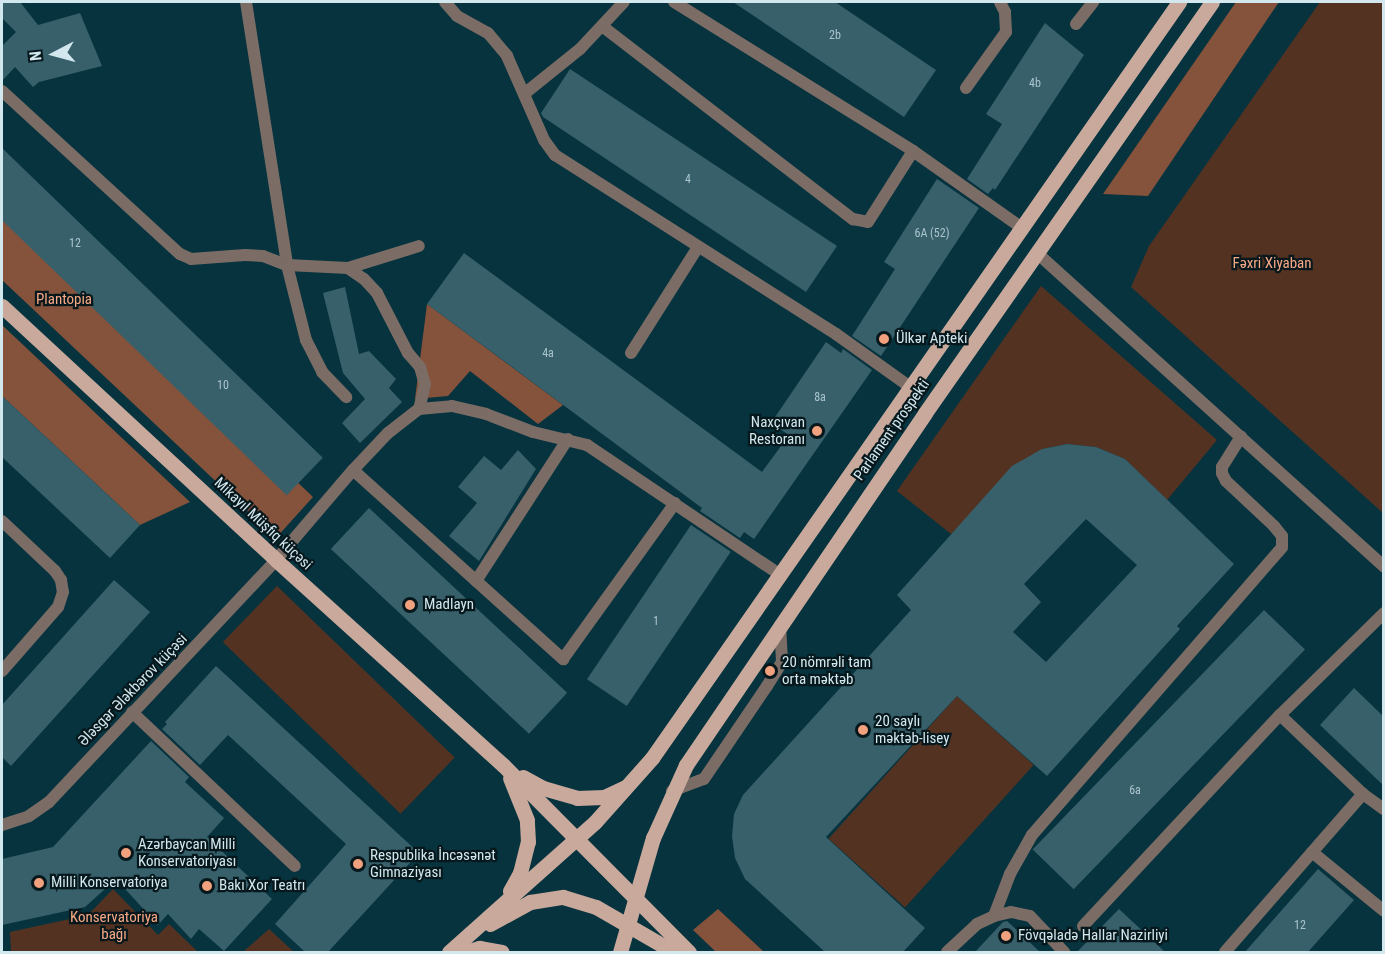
<!DOCTYPE html>
<meta charset="utf-8">
<style>
body{margin:0}
#map{position:relative;width:1385px;height:954px;overflow:hidden;background:#06333e;font-family:"Roboto Condensed",sans-serif}
div>[style]{position:absolute}
.green>*{inset:0;background:#543222;transform-origin:0 0}
.forest>*{inset:0;background:#85523b}
.building>*{inset:0;background:#37606b;transform-origin:0 0}
.service>*{height:12px;margin:-6px;padding:0 6px;transform-origin:6px;border-radius:6px;background:#7b6c65}
.minor>*{height:12px;margin:-6px;padding:0 6px;transform-origin:6px;border-radius:6px;background:#7b6c65}
.tertiary>*{height:12px;margin:-6px;padding:0 6px;transform-origin:6px;border-radius:6px;background:#7b6c65}
.primary>*{height:15px;margin:-7.5px;padding:0 7.5px;transform-origin:7.5px;border-radius:7.5px;background:#c9a99c}
.dots>*{width:16px;height:16px;translate:-50% -50%;box-sizing:border-box;border:3px solid #07181d;border-radius:50%}
span{translate:-50% -50%;white-space:nowrap;text-align:center;line-height:1.15;-webkit-text-stroke:4.5px #07181d;paint-order:stroke}
.number-label{font-size:12px;color:#abc5cd}
.number-label span{-webkit-text-stroke-width:0}
.park-label{font-size:15px;color:#f8a885}
.poi-label{font-size:15px;color:#d2e7ee}
.left{translate:0 -50%;text-align:left}
.right{translate:-100% -50%;text-align:right}
.street-label{font-size:15px;color:#d2e7ee}
.frame{position:absolute;inset:0;border:3px solid #d2e7ee;pointer-events:none}
.north{position:absolute;left:24px;top:24px;width:60px;height:60px;-webkit-text-stroke:4px #07181d;paint-order:stroke;rotate:264deg;font-size:16px;font-weight:700;line-height:24px;text-align:center;color:#d2e7ee}
.north::after{content:'';display:block;margin:auto;width:21px;height:27px;background:#d2e7ee;clip-path:polygon(50% 0,100% 100%,50% 72%,0 100%)}
</style>
<div id="map">
<div class="green">
<div style="clip-path:polygon(1320px 2px,1383px 2px,1383px 513px,1131px 287px,1149px 246px)"></div>
<div style="clip-path:polygon(1041px 286px,1217px 440px,1167px 500px,1125px 459px,1096px 447px,1067px 444px,1042px 449px,951px 534px,897px 491px)"></div>
<div style="left:277px;top:586px;width:247px;height:78px;rotate:44deg"></div>
<div style="left:957px;top:696px;width:103px;height:192px;rotate:42deg"></div>
<div style="clip-path:polygon(113px 889px,158px 935px,169px 924px,198px 952px,11px 952px,10px 932px,88px 915px)"></div>
<div style="clip-path:polygon(269px 929px,294px 952px,243px 952px)"></div>
</div>
<div class="forest">
<div style="clip-path:polygon(1236px 2px,1279px 2px,1148px 196px,1103px 194px)"></div>
<div style="clip-path:polygon(2px 200px,313px 497px,276px 538px,2px 280px)"></div>
<div style="clip-path:polygon(427px 304px,563px 405px,538px 424px,470px 371px,448px 396px,415px 399px)"></div>
<div style="clip-path:polygon(2px 325px,190px 502px,140px 525px,2px 396px)"></div>
<div style="clip-path:polygon(718px 909px,763px 951px,762px 952px,716px 952px,693px 930px)"></div>
</div>
<div class="building">
<div style="clip-path:polygon(2px 2px,20px 2px,38px 25px,80px 13px,102px 66px,39px 82px,33px 87px,15px 67px,2px 81px,2px 46px,16px 32px,2px 18px)"></div>
<div style="clip-path:polygon(733px 2px,835px 2px,936px 70px,904px 117px)"></div>
<div style="clip-path:polygon(1045px 23px,1084px 55px,995px 190px,993px 188px,988px 194px,967px 179px,1002px 124px,986px 114px)"></div>
<div style="clip-path:polygon(570px 69px,837px 246px,806px 292px,543px 117px,541px 113px)"></div>
<div style="left:2px;top:148px;width:446px;height:52px;rotate:44deg"></div>
<div style="clip-path:polygon(937px 179px,979px 208px,881px 356px,852px 336px,895px 269px,884px 262px)"></div>
<div style="clip-path:polygon(464px 253px,762px 472px,789px 435px,771px 423px,826px 342px,841px 353px,843px 349px,872px 370px,754px 539px,744px 532px,740px 538px,700px 511px,702px 508px,427px 304px)"></div>
<div style="clip-path:polygon(345px 287px,359px 354px,369px 351px,396px 379px,389px 388px,402px 402px,360px 443px,342px 423px,365px 399px,343px 373px,323px 293px)"></div>
<div style="clip-path:polygon(2px 396px,140px 525px,110px 558px,2px 457px)"></div>
<div style="clip-path:polygon(evenodd,1067px 444px,1096px 447px,1125px 459px,1234px 564px,1177px 626px,1180px 629px,1047px 776px,957px 696px,826px 837px,925px 928px,903px 952px,825px 952px,745px 879px,735px 858px,732px 836px,734px 814px,743px 795px,911px 610px,897px 595px,1012px 466px,1042px 449px,1067px 444px,1086px 519px,1137px 565px,1046px 662px,1013px 632px,1041px 602px,1024px 584px,1086px 519px)"></div>
<div style="clip-path:polygon(518px 450px,536px 469px,479px 561px,449px 536px,477px 503px,458px 487px,484px 456px,501px 470px)"></div>
<div style="left:369px;top:508px;width:271px;height:56px;rotate:43deg"></div>
<div style="left:691px;top:525px;width:48px;height:186px;rotate:34deg"></div>
<div style="clip-path:polygon(114px 580px,150px 612px,11px 766px,2px 757px,2px 705px)"></div>
<div style="left:1264px;top:610px;width:57px;height:333px;rotate:44deg"></div>
<div style="clip-path:polygon(216px 666px,419px 853px,328px 952px,305px 952px,275px 924px,346px 844px,228px 735px,200px 765px,162px 729px,167px 724px,165px 722px)"></div>
<div style="clip-path:polygon(1354px 688px,1383px 716px,1383px 785px,1320px 725px)"></div>
<div style="clip-path:polygon(151px 741px,189px 777px,185px 782px,224px 818px,207px 837px,272px 899px,224px 951px,199px 929px,191px 939px,168px 914px,158px 925px,116px 879px,85px 907px,2px 925px,2px 859px,53px 847px)"></div>
<div style="clip-path:polygon(1318px 869px,1354px 900px,1308px 952px,1245px 952px)"></div>
<div style="clip-path:polygon(1119px 909px,1165px 952px,1077px 952px)"></div>
<div style="clip-path:polygon(1007px 921px,1040px 952px,975px 952px,1003px 922px)"></div>
</div>
<div class="service">
<div style="left:246px;top:2px;width:266px;rotate:81.1deg"></div>
<div style="left:287px;top:265px;width:77px;rotate:75.8deg"></div>
<div style="left:306px;top:340px;width:36px;rotate:63deg"></div>
<div style="left:322px;top:372px;width:35px;rotate:46deg"></div>
<div style="left:445px;top:2px;width:18px;rotate:49deg"></div>
<div style="left:457px;top:16px;width:35px;rotate:29deg"></div>
<div style="left:488px;top:33px;width:30px;rotate:50deg"></div>
<div style="left:507px;top:56px;width:92px;rotate:66.2deg"></div>
<div style="left:544px;top:140px;width:19px;rotate:54deg"></div>
<div style="left:555px;top:155px;width:333px;rotate:32.5deg"></div>
<div style="left:836px;top:334px;width:91px;rotate:35.6deg"></div>
<div style="left:674px;top:2px;width:282px;rotate:31.9deg"></div>
<div style="left:913px;top:151px;width:133px;rotate:35.2deg"></div>
<div style="left:1076px;top:24px;width:28px;rotate:-52deg"></div>
<div style="left:602px;top:26px;width:317px;rotate:37.6deg"></div>
<div style="left:853px;top:219px;width:15px;rotate:11deg"></div>
<div style="left:868px;top:222px;width:84px;rotate:-57.6deg"></div>
<div style="left:966px;top:88px;width:69px;rotate:-54.5deg"></div>
<div style="left:1006px;top:32px;width:20px;rotate:-93deg"></div>
<div style="left:1005px;top:12px;width:11px;rotate:-117deg"></div>
<div style="left:2px;top:91px;width:241px;rotate:42.5deg"></div>
<div style="left:180px;top:254px;width:12px;rotate:24deg"></div>
<div style="left:191px;top:259px;width:54px;rotate:-4.2deg"></div>
<div style="left:245px;top:255px;width:18px;rotate:3deg"></div>
<div style="left:263px;top:256px;width:26px;rotate:21deg"></div>
<div style="left:287px;top:265px;width:61px;rotate:2.8deg"></div>
<div style="left:348px;top:268px;width:74px;rotate:-17.2deg"></div>
<div style="left:524px;top:94px;width:72px;rotate:-38.8deg"></div>
<div style="left:580px;top:49px;width:64px;rotate:-46.9deg"></div>
<div style="left:348px;top:268px;width:19px;rotate:35deg"></div>
<div style="left:364px;top:279px;width:19px;rotate:47deg"></div>
<div style="left:377px;top:293px;width:68px;rotate:62.7deg"></div>
<div style="left:408px;top:353px;width:18px;rotate:49deg"></div>
<div style="left:420px;top:367px;width:18px;rotate:74deg"></div>
<div style="left:425px;top:384px;width:26px;rotate:103deg"></div>
<div style="left:631px;top:353px;width:125px;rotate:-57.7deg"></div>
<div style="left:353px;top:470px;width:283px;rotate:42deg"></div>
<div style="left:563px;top:659px;width:192px;rotate:-54.3deg"></div>
<div style="left:276px;top:560px;width:118px;rotate:-49.5deg"></div>
<div style="left:353px;top:470px;width:51px;rotate:-46.6deg"></div>
<div style="left:388px;top:433px;width:39px;rotate:-38deg"></div>
<div style="left:419px;top:409px;width:33px;rotate:-5deg"></div>
<div style="left:452px;top:406px;width:35px;rotate:13deg"></div>
<div style="left:486px;top:414px;width:50px;rotate:21deg"></div>
<div style="left:533px;top:432px;width:56px;rotate:13.5deg"></div>
<div style="left:587px;top:445px;width:231px;rotate:33.9deg"></div>
<div style="left:476px;top:581px;width:169px;rotate:-57.1deg"></div>
<div style="left:132px;top:712px;width:224px;rotate:43.4deg"></div>
<div style="left:1280px;top:715px;width:115px;rotate:43.6deg"></div>
<div style="left:1363px;top:794px;width:26px;rotate:36deg"></div>
<div style="left:672px;top:791px;width:34px;rotate:-21deg"></div>
<div style="left:704px;top:779px;width:112px;rotate:-55.9deg"></div>
<div style="left:767px;top:686px;width:28px;rotate:-58deg"></div>
<div style="left:782px;top:662px;width:37px;rotate:-93deg"></div>
<div style="left:1312px;top:852px;width:93px;rotate:39.3deg"></div>
<div style="left:994px;top:916px;width:45px;rotate:-69.1deg"></div>
<div style="left:1010px;top:874px;width:45px;rotate:-60.6deg"></div>
<div style="left:1032px;top:835px;width:381px;rotate:-49deg"></div>
<div style="left:1282px;top:547px;width:11px;rotate:-90deg"></div>
<div style="left:1282px;top:536px;width:13px;rotate:-129deg"></div>
<div style="left:1274px;top:526px;width:66px;rotate:-136.8deg"></div>
<div style="left:1226px;top:481px;width:9px;rotate:-117deg"></div>
<div style="left:1222px;top:473px;width:6px;rotate:-90deg"></div>
<div style="left:1222px;top:467px;width:36px;rotate:-58deg"></div>
<div style="left:1083px;top:926px;width:289px;rotate:-47deg"></div>
<div style="left:1280px;top:715px;width:146px;rotate:-44.4deg"></div>
<div style="left:947px;top:952px;width:41px;rotate:-43deg"></div>
<div style="left:977px;top:924px;width:19px;rotate:-25deg"></div>
<div style="left:994px;top:916px;width:17px;rotate:-13deg"></div>
<div style="left:1011px;top:912px;width:19px;rotate:12deg"></div>
<div style="left:1030px;top:916px;width:50px;rotate:46.6deg"></div>
<div style="left:1225px;top:952px;width:210px;rotate:-48.9deg"></div>
</div>
<div class="minor">
<div style="left:2px;top:521px;width:73px;rotate:43.3deg"></div>
<div style="left:55px;top:571px;width:11px;rotate:56deg"></div>
<div style="left:61px;top:580px;width:12px;rotate:81deg"></div>
<div style="left:63px;top:592px;width:16px;rotate:108deg"></div>
<div style="left:58px;top:607px;width:85px;rotate:131.2deg"></div>
<div style="left:2px;top:825px;width:28px;rotate:-18deg"></div>
<div style="left:29px;top:816px;width:24px;rotate:-35deg"></div>
<div style="left:49px;top:802px;width:332px;rotate:-46.8deg"></div>
</div>
<div class="tertiary">
<div style="left:1037px;top:253px;width:468px;rotate:42.1deg"></div>
</div>
<div class="primary">
<div style="left:2px;top:306px;width:374px;rotate:42.8deg"></div>
<div style="left:276px;top:560px;width:306px;rotate:42.1deg"></div>
<div style="left:503px;top:765px;width:264px;rotate:45.2deg"></div>
<div style="left:523px;top:777px;width:23px;rotate:29deg"></div>
<div style="left:543px;top:788px;width:35px;rotate:16deg"></div>
<div style="left:577px;top:798px;width:27px;rotate:-2deg"></div>
<div style="left:604px;top:797px;width:23px;rotate:-25deg"></div>
<div style="left:510px;top:891px;width:21px;rotate:-61deg"></div>
<div style="left:520px;top:873px;width:32px;rotate:-76deg"></div>
<div style="left:528px;top:842px;width:22px;rotate:-93deg"></div>
<div style="left:527px;top:820px;width:45px;rotate:-112deg"></div>
<div style="left:490px;top:924px;width:46px;rotate:-28.8deg"></div>
<div style="left:530px;top:902px;width:33px;rotate:-9deg"></div>
<div style="left:563px;top:897px;width:34px;rotate:17deg"></div>
<div style="left:596px;top:907px;width:90px;rotate:30deg"></div>
<div style="left:449px;top:952px;width:195px;rotate:-41.7deg"></div>
<div style="left:595px;top:822px;width:86px;rotate:-48.3deg"></div>
<div style="left:652px;top:758px;width:922px;rotate:-55.12deg"></div>
<div style="left:465px;top:952px;width:15px;rotate:-16deg"></div>
<div style="left:479px;top:948px;width:23px;rotate:10deg"></div>
<div style="left:620px;top:952px;width:119px;rotate:-73.9deg"></div>
<div style="left:653px;top:838px;width:80px;rotate:-65.7deg"></div>
<div style="left:686px;top:765px;width:425px;rotate:-55.8deg"></div>
<div style="left:925px;top:413px;width:501px;rotate:-55.07deg"></div>
</div>
<div class="dots">
<div style="left:884px;top:339px;background:#f1a17d"></div>
<div style="left:817px;top:431px;background:#f1a17d"></div>
<div style="left:410px;top:605px;background:#f1a17d"></div>
<div style="left:770px;top:671px;background:#f1a17d"></div>
<div style="left:863px;top:730px;background:#f1a17d"></div>
<div style="left:126px;top:853px;background:#f1a17d"></div>
<div style="left:358px;top:864px;background:#f1a17d"></div>
<div style="left:39px;top:883px;background:#f1a17d"></div>
<div style="left:207px;top:886px;background:#f1a17d"></div>
<div style="left:1006px;top:936px;background:#f1a17d"></div>
</div>
<div class="number-label">
<span style="left:835px;top:36px">2b</span>
<span style="left:1035px;top:84px">4b</span>
<span style="left:688px;top:180px">4</span>
<span style="left:932px;top:234px">6A (52)</span>
<span style="left:75px;top:244px">12</span>
<span style="left:548px;top:354px">4a</span>
<span style="left:223px;top:386px">10</span>
<span style="left:820px;top:398px">8a</span>
<span style="left:656px;top:622px">1</span>
<span style="left:1135px;top:791px">6a</span>
<span style="left:1300px;top:926px">12</span>
</div>
<div class="park-label">
<span style="left:1272px;top:264px">Fəxri Xiyaban</span>
<span style="left:64px;top:300px">Plantopia</span>
<span style="left:114px;top:926px">Konservatoriya<br>bağı</span>
</div>
<div class="poi-label">
<span class="left" style="left:896px;top:339px">Ülkər Apteki</span>
<span class="right" style="left:805px;top:431px">Naxçıvan<br>Restoranı</span>
<span class="left" style="left:424px;top:605px">Madlayn</span>
<span class="left" style="left:782px;top:671px">20 nömrəli tam<br>orta məktəb</span>
<span class="left" style="left:875px;top:730px">20 saylı<br>məktəb-lisey</span>
<span class="left" style="left:138px;top:853px">Azərbaycan Milli<br>Konservatoriyası</span>
<span class="left" style="left:370px;top:864px">Respublika İncəsənət<br>Gimnaziyası</span>
<span class="left" style="left:51px;top:883px">Milli Konservatoriya</span>
<span class="left" style="left:219px;top:886px">Bakı Xor Teatrı</span>
<span class="left" style="left:1018px;top:936px">Fövqəladə Hallar Nazirliyi</span>
</div>
<div class="street-label">
<span style="left:892px;top:430px;rotate:-55deg">Parlament prospekti</span>
<span style="left:263px;top:524px;rotate:43deg">Mikayıl Müşfiq küçəsi</span>
<span style="left:133px;top:690px;rotate:-46deg">Ələsgər Ələkbərov küçəsi</span>
</div>
<div class="frame"></div>
<div class="north">N</div>
</div>
